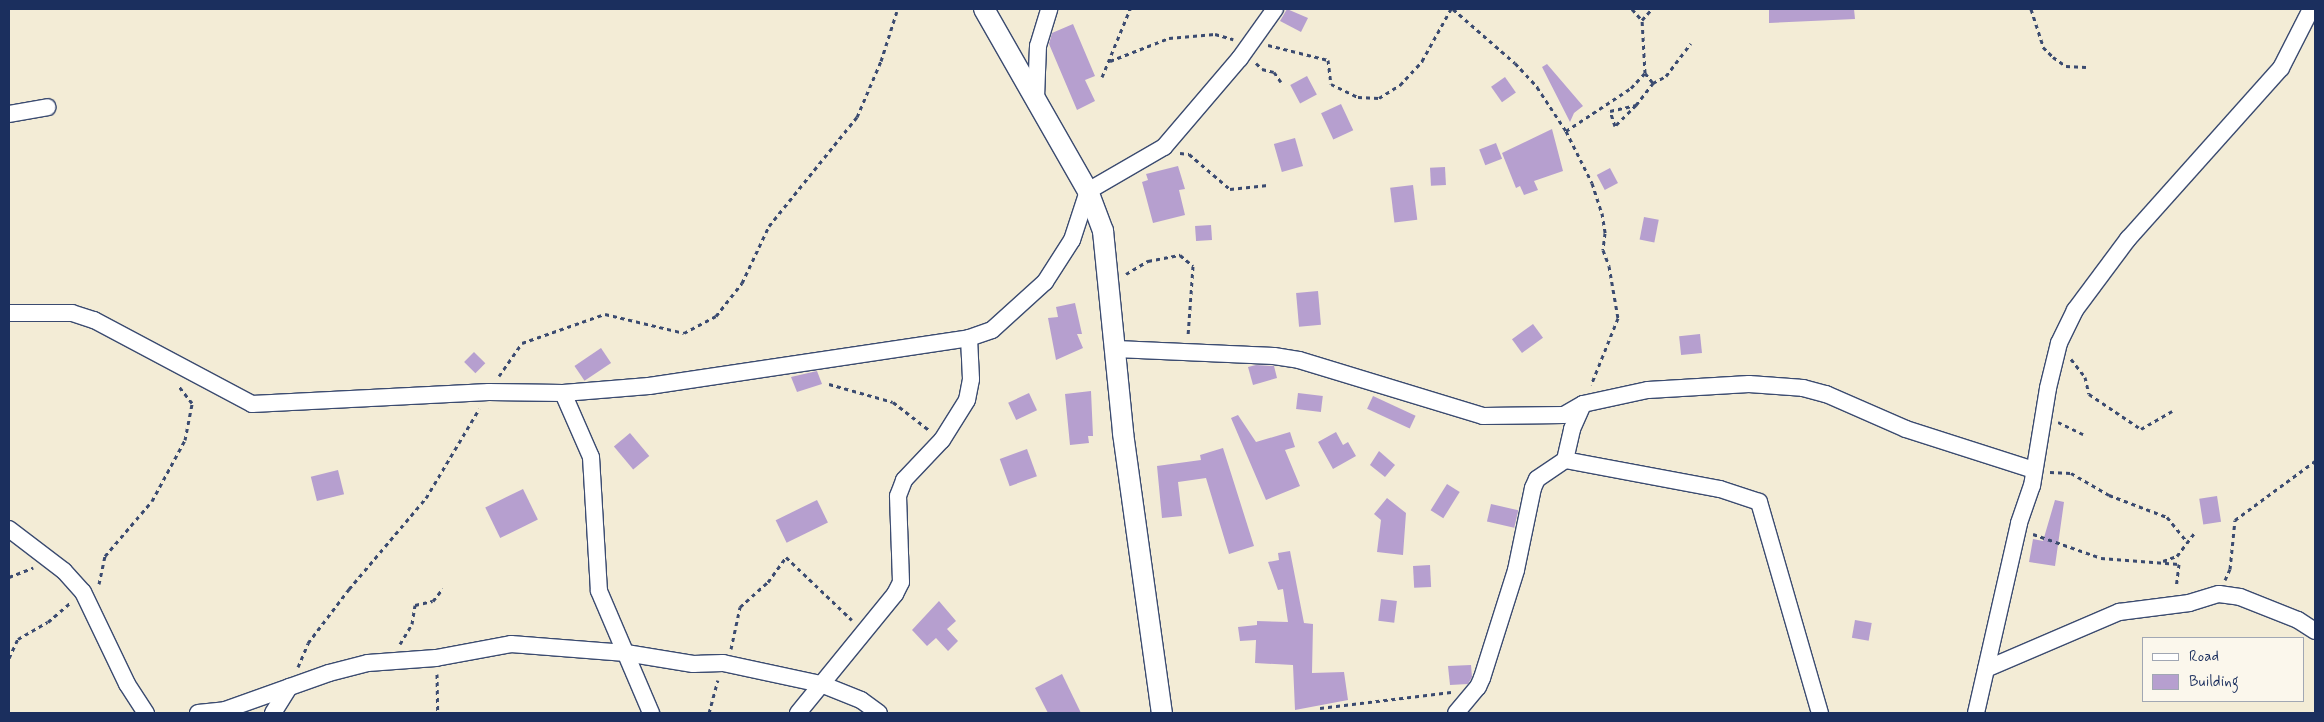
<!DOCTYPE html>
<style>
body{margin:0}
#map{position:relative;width:2324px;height:722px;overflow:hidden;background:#f3ecd6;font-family:Mynerve,sans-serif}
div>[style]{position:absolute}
.building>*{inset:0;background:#b69fcf;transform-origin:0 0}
.path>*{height:3px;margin-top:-1.5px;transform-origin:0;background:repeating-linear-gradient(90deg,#3b4b70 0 4px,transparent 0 8px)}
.roads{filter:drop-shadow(1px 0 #3b4b70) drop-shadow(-1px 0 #3b4b70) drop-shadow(0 1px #3b4b70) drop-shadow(0 -1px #3b4b70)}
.minor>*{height:16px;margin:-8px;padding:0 8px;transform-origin:8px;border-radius:8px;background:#fff}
.tertiary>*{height:20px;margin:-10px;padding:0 10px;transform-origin:10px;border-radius:10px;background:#fff}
span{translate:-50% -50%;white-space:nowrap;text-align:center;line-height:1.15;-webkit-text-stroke:4px #fbf7ec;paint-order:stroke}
.frame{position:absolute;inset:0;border:10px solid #1b2f5e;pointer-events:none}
.legend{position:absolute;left:2142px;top:637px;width:162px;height:65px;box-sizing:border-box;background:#fbf7ec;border:1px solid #a1a7b3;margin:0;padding:6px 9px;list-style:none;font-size:15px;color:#1b2f5e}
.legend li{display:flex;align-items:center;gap:10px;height:25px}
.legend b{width:25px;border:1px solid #a1a7b3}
</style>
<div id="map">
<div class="building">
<div style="clip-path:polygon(1287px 9px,1308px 18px,1301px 32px,1280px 21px)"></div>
<div style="clip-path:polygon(1769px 9px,1854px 9px,1855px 19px,1769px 23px)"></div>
<div style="clip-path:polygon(1073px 24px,1095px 76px,1085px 80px,1095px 101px,1077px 110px,1049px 44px,1052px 33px)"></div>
<div style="clip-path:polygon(1547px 64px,1583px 106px,1574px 113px,1570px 122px,1542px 67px)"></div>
<div style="left:1307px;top:76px;width:21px;height:19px;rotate:62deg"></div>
<div style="left:1505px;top:77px;width:19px;height:17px;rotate:55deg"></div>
<div style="left:1341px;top:104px;width:29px;height:22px;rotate:65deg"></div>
<div style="clip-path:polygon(1552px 129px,1563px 171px,1534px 181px,1538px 190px,1524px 195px,1520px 186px,1516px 188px,1502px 153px)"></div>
<div style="left:1295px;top:138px;width:29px;height:22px;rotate:74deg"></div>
<div style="left:1496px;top:143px;width:17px;height:18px;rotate:69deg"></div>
<div style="clip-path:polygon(1178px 166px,1185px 189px,1179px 190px,1185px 215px,1153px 223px,1142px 182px,1148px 180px,1146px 174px)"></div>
<div style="left:1445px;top:167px;width:18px;height:15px;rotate:87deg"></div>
<div style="left:1610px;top:168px;width:17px;height:15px;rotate:62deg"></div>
<div style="left:1413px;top:185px;width:35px;height:23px;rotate:83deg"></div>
<div style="left:1644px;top:217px;width:15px;height:23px;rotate:11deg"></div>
<div style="left:1211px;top:225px;width:15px;height:16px;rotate:86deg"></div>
<div style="left:1318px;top:291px;width:34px;height:22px;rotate:85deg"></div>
<div style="clip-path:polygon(1075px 303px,1082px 334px,1077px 334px,1083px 348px,1056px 360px,1048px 318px,1058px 317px,1056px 307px)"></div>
<div style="left:1533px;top:324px;width:17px;height:26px;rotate:54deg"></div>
<div style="left:1700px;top:334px;width:19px;height:21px;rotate:84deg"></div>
<div style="left:601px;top:348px;width:18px;height:32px;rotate:56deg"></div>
<div style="left:474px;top:352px;width:16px;height:14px;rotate:45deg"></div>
<div style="clip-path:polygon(1256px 365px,1274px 366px,1277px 378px,1253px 385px,1248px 367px)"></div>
<div style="clip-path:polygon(817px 371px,822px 384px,797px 392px,791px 377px)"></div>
<div style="clip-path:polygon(1091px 391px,1093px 436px,1088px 436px,1089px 443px,1070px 445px,1065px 394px)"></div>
<div style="left:1029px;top:393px;width:19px;height:23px;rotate:65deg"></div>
<div style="left:1298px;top:393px;width:25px;height:16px;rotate:7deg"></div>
<div style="left:1373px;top:396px;width:47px;height:14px;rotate:25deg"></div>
<div style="clip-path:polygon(1238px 415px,1256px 442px,1290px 432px,1295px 447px,1285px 450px,1300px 486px,1266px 500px,1231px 418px)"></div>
<div style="clip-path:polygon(1336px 432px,1343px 445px,1348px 442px,1356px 456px,1333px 469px,1318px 442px)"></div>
<div style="left:630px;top:433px;width:30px;height:21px;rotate:50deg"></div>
<div style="clip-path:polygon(1223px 448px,1254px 546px,1229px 554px,1206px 478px,1178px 482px,1182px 516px,1162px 518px,1157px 466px,1201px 460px,1200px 455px)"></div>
<div style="left:1027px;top:449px;width:29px;height:29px;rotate:70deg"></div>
<div style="clip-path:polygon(1379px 451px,1395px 465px,1385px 477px,1370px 465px)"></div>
<div style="left:338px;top:470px;width:25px;height:28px;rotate:76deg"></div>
<div style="left:1447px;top:484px;width:15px;height:31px;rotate:32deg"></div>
<div style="left:523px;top:489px;width:34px;height:42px;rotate:64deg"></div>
<div style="left:2217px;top:496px;width:26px;height:18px;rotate:81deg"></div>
<div style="clip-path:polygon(1387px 498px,1406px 513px,1403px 555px,1377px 552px,1381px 520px,1374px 514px)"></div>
<div style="left:817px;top:500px;width:25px;height:46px;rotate:64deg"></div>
<div style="clip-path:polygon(2055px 500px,2064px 502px,2055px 566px,2029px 562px,2033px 539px,2043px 541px)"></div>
<div style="left:1491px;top:504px;width:28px;height:18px;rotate:13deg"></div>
<div style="clip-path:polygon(1290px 551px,1304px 623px,1313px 624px,1312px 673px,1344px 672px,1348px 700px,1295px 710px,1293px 665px,1255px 663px,1256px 640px,1240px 641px,1238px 627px,1257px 625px,1257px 621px,1288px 622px,1283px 589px,1278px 590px,1268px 562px,1279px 560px,1278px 553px)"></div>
<div style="left:1430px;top:565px;width:22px;height:17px;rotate:87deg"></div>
<div style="left:1381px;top:599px;width:16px;height:22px;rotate:7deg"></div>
<div style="clip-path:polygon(939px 601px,956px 621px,947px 629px,958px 641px,948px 651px,936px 638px,927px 646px,912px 630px)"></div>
<div style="left:1855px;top:620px;width:17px;height:18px;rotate:10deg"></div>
<div style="clip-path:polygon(1471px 665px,1472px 677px,1468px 684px,1450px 685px,1448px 666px)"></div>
<div style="clip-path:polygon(1062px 674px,1081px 713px,1048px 713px,1035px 688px)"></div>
</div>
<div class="path">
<div style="left:1453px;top:9px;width:82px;rotate:41.1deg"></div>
<div style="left:1515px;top:63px;width:33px;rotate:47deg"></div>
<div style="left:1537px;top:87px;width:53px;rotate:56.6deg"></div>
<div style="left:1566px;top:131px;width:58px;rotate:63.4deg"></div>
<div style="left:1592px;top:183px;width:32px;rotate:72deg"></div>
<div style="left:1602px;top:213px;width:20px;rotate:81deg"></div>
<div style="left:1605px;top:233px;width:17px;rotate:97deg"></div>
<div style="left:1603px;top:250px;width:17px;rotate:69deg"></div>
<div style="left:1609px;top:266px;width:53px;rotate:80.2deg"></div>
<div style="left:1618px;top:318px;width:72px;rotate:111.9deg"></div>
<div style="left:1632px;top:9px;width:15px;rotate:48deg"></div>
<div style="left:1642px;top:20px;width:15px;rotate:-48deg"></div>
<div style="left:2031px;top:9px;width:40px;rotate:72deg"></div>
<div style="left:2043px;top:47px;width:14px;rotate:45deg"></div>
<div style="left:2053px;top:57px;width:16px;rotate:35deg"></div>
<div style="left:2066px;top:66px;width:20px;rotate:3deg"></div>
<div style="left:1268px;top:45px;width:62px;rotate:14deg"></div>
<div style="left:1328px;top:60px;width:24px;rotate:83deg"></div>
<div style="left:1331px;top:84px;width:30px;rotate:26deg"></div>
<div style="left:1358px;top:97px;width:21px;rotate:3deg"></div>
<div style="left:1379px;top:98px;width:25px;rotate:-32deg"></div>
<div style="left:1400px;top:85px;width:33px;rotate:-47deg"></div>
<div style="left:1422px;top:61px;width:60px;rotate:-60.9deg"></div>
<div style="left:1110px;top:61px;width:63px;rotate:-21.3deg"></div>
<div style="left:1169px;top:38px;width:46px;rotate:-5deg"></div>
<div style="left:1215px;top:34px;width:19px;rotate:16deg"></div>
<div style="left:1256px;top:63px;width:8px;rotate:45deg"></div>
<div style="left:1262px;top:69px;width:12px;rotate:14deg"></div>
<div style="left:1274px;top:72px;width:12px;rotate:55deg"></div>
<div style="left:1645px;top:73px;width:13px;rotate:51deg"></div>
<div style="left:1653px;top:83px;width:15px;rotate:-28deg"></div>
<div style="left:1666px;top:76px;width:41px;rotate:-52.9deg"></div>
<div style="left:1102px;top:77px;width:74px;rotate:-67.6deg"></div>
<div style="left:1636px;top:105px;width:30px;rotate:135deg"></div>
<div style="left:1615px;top:126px;width:16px;rotate:-108deg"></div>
<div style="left:1610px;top:111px;width:27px;rotate:-13deg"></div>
<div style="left:1636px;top:105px;width:28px;rotate:-52deg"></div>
<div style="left:1566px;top:131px;width:78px;rotate:-33.5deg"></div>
<div style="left:1631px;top:88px;width:21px;rotate:-47deg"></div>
<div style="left:1645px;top:73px;width:53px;rotate:-93.2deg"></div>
<div style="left:1180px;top:153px;width:9px;rotate:6deg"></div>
<div style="left:1189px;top:154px;width:54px;rotate:40.5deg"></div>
<div style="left:1230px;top:189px;width:38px;rotate:-6deg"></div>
<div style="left:1126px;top:274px;width:26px;rotate:-31deg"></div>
<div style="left:1148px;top:261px;width:33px;rotate:-11deg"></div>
<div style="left:1180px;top:255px;width:17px;rotate:40deg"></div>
<div style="left:1193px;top:266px;width:69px;rotate:94.1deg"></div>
<div style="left:2071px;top:359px;width:23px;rotate:52deg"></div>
<div style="left:2085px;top:377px;width:17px;rotate:77deg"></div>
<div style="left:2089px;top:394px;width:63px;rotate:33.9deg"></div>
<div style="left:2141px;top:429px;width:36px;rotate:-30deg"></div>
<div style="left:499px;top:376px;width:40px;rotate:-55.1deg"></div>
<div style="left:522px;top:343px;width:88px;rotate:-19.3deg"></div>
<div style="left:605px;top:314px;width:81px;rotate:13.5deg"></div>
<div style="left:684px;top:333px;width:36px;rotate:-28deg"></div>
<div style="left:716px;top:316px;width:42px;rotate:-51.8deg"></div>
<div style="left:742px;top:283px;width:63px;rotate:-64.7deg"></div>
<div style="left:769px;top:226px;width:140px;rotate:-51.1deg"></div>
<div style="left:857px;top:117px;width:61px;rotate:-66.8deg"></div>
<div style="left:881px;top:61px;width:52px;rotate:-72.3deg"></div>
<div style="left:829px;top:384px;width:66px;rotate:15.7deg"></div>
<div style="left:893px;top:402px;width:46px;rotate:37.9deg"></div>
<div style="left:2058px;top:422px;width:28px;rotate:26deg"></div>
<div style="left:2050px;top:472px;width:21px;rotate:3deg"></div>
<div style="left:2071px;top:473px;width:44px;rotate:30.1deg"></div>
<div style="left:2109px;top:495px;width:62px;rotate:20.8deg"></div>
<div style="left:2167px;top:517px;width:32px;rotate:51deg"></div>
<div style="left:2033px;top:534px;width:72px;rotate:19.4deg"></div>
<div style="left:2101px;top:558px;width:78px;rotate:4.4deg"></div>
<div style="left:2179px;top:564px;width:23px;rotate:97deg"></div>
<div style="left:2163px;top:561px;width:15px;rotate:-20deg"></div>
<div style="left:2177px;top:556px;width:30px;rotate:-53deg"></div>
<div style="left:9px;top:577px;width:26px;rotate:-21deg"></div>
<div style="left:2225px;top:580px;width:12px;rotate:-66deg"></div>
<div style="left:2230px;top:569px;width:49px;rotate:-84.2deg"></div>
<div style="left:2235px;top:520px;width:99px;rotate:-36.4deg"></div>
<div style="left:99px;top:584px;width:29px;rotate:-78deg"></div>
<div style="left:105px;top:556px;width:72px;rotate:-49.5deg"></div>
<div style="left:152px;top:501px;width:69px;rotate:-61.6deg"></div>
<div style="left:185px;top:440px;width:38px;rotate:-79deg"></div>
<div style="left:192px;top:403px;width:23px;rotate:-128deg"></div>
<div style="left:400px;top:644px;width:23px;rotate:-59deg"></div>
<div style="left:412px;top:624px;width:19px;rotate:-81deg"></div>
<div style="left:415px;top:605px;width:18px;rotate:-13deg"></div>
<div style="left:433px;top:601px;width:16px;rotate:-52deg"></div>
<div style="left:731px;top:649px;width:43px;rotate:-77.9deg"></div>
<div style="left:740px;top:607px;width:38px;rotate:-42deg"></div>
<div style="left:768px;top:582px;width:31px;rotate:-54deg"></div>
<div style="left:786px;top:557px;width:91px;rotate:43.7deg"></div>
<div style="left:9px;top:658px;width:21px;rotate:-65deg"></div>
<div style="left:18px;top:639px;width:34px;rotate:-30deg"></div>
<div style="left:48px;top:622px;width:30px;rotate:-41deg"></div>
<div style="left:298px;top:667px;width:26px;rotate:-67deg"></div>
<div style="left:308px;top:643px;width:68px;rotate:-52.8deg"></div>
<div style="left:349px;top:589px;width:119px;rotate:-49.8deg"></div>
<div style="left:426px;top:498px;width:104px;rotate:-59.2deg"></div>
<div style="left:437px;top:674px;width:39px;rotate:89deg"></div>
<div style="left:1320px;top:708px;width:132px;rotate:-7deg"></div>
<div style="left:709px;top:713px;width:34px;rotate:-75deg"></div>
</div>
<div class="roads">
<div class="minor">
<div style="left:1036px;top:98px;width:52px;rotate:-87.8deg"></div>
<div style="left:1038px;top:46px;width:39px;rotate:-73deg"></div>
<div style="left:9px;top:114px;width:39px;rotate:-10deg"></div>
<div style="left:9px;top:313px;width:63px"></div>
<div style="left:72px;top:313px;width:23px;rotate:18deg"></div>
<div style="left:94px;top:320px;width:179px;rotate:28deg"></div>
<div style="left:252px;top:404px;width:237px;rotate:-2.9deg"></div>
<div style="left:489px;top:392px;width:74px;rotate:0.8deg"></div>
<div style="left:563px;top:393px;width:86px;rotate:-4.7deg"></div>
<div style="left:649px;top:386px;width:324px;rotate:-8.5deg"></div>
<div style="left:969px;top:338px;width:24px;rotate:-19deg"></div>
<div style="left:992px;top:330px;width:72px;rotate:-42.2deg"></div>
<div style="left:1045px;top:282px;width:50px;rotate:-57.3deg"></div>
<div style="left:1072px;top:240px;width:52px;rotate:-71.9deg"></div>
<div style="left:1088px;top:191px;width:88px;rotate:-30.1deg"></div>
<div style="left:1164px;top:147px;width:117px;rotate:-49.5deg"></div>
<div style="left:1240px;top:58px;width:60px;rotate:-54.5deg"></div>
<div style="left:1116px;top:349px;width:158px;rotate:2.5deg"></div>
<div style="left:1274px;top:356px;width:25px;rotate:9deg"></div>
<div style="left:1299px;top:360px;width:192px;rotate:16.9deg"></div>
<div style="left:1483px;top:416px;width:81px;rotate:-0.7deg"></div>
<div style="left:1564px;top:415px;width:22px;rotate:-30deg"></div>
<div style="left:1583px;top:404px;width:66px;rotate:-12.2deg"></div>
<div style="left:1648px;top:390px;width:101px;rotate:-3.4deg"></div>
<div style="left:1749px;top:384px;width:54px;rotate:4.2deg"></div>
<div style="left:1803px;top:388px;width:24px;rotate:15deg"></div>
<div style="left:1826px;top:394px;width:87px;rotate:23.6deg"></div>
<div style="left:1906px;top:429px;width:134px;rotate:17.8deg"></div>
<div style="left:563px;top:393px;width:70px;rotate:66.4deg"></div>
<div style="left:591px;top:457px;width:134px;rotate:86.6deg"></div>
<div style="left:599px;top:591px;width:133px;rotate:66.9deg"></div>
<div style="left:1565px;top:460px;width:158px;rotate:10.6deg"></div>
<div style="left:1720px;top:489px;width:41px;rotate:18.4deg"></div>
<div style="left:1759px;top:502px;width:220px;rotate:73.9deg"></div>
<div style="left:9px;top:529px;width:69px;rotate:37.4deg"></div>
<div style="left:64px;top:571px;width:28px;rotate:48deg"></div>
<div style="left:83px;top:592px;width:102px;rotate:64.4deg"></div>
<div style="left:127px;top:684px;width:35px;rotate:57deg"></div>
<div style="left:1986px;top:669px;width:145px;rotate:-23.2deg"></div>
<div style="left:2119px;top:612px;width:71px;rotate:-7.3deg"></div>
<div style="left:2189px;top:603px;width:31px;rotate:-17deg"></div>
<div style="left:2219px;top:594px;width:21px;rotate:8deg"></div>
<div style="left:2240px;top:597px;width:62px;rotate:21.6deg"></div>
<div style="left:2298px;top:620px;width:20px;rotate:33deg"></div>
<div style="left:198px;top:713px;width:27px;rotate:-6deg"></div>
<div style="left:225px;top:710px;width:110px;rotate:-19.6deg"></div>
<div style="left:329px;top:673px;width:40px;rotate:-14.4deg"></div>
<div style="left:368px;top:663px;width:68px;rotate:-4.2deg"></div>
<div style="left:436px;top:658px;width:76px;rotate:-10.6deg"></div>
<div style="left:511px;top:644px;width:115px;rotate:4.5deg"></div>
<div style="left:626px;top:653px;width:68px;rotate:9.3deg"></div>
<div style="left:693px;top:664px;width:30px;rotate:-2deg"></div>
<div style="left:723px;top:663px;width:100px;rotate:12.1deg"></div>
<div style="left:821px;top:684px;width:43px;rotate:21.8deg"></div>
<div style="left:861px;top:700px;width:22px;rotate:36deg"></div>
<div style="left:273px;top:713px;width:31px;rotate:-58deg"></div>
<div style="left:798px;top:713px;width:154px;rotate:-50.8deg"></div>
<div style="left:895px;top:594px;width:13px;rotate:-63deg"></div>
<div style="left:901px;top:582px;width:86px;rotate:-92deg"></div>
<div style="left:898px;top:496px;width:17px;rotate:-69deg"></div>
<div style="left:904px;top:480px;width:55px;rotate:-46.5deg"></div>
<div style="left:942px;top:440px;width:47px;rotate:-58deg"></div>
<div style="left:967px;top:400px;width:21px;rotate:-79deg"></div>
<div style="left:971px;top:379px;width:41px;rotate:-92.8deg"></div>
<div style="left:1456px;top:713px;width:34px;rotate:-50deg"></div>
<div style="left:1478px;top:687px;width:10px;rotate:-66deg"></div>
<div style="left:1482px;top:678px;width:113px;rotate:-72.5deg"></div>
<div style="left:1516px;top:570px;width:84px;rotate:-78.3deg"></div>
<div style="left:1533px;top:488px;width:10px;rotate:-66deg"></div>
<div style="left:1537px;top:479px;width:34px;rotate:-34deg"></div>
<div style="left:1565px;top:460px;width:32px;rotate:-77deg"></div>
<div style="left:1572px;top:429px;width:27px;rotate:-66deg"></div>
<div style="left:1976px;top:713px;width:195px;rotate:-77.2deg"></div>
<div style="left:2019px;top:523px;width:39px;rotate:-71deg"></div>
<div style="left:2032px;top:486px;width:99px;rotate:-80.7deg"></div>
<div style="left:2048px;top:388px;width:46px;rotate:-76.3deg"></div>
<div style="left:2059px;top:343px;width:37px;rotate:-64deg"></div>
<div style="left:2075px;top:310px;width:89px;rotate:-53.3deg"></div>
<div style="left:2128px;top:239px;width:229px;rotate:-48.2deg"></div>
<div style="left:2281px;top:68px;width:66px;rotate:-63deg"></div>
</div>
<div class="tertiary">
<div style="left:984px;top:9px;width:210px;rotate:60.3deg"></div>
<div style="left:1088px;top:191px;width:43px;rotate:69.4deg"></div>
<div style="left:1103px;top:231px;width:203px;rotate:84.3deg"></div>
<div style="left:1123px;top:433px;width:283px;rotate:82.1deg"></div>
</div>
</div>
<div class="frame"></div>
<ul class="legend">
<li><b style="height:6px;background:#fff"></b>Road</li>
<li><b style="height:14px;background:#b69fcf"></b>Building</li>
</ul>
</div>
